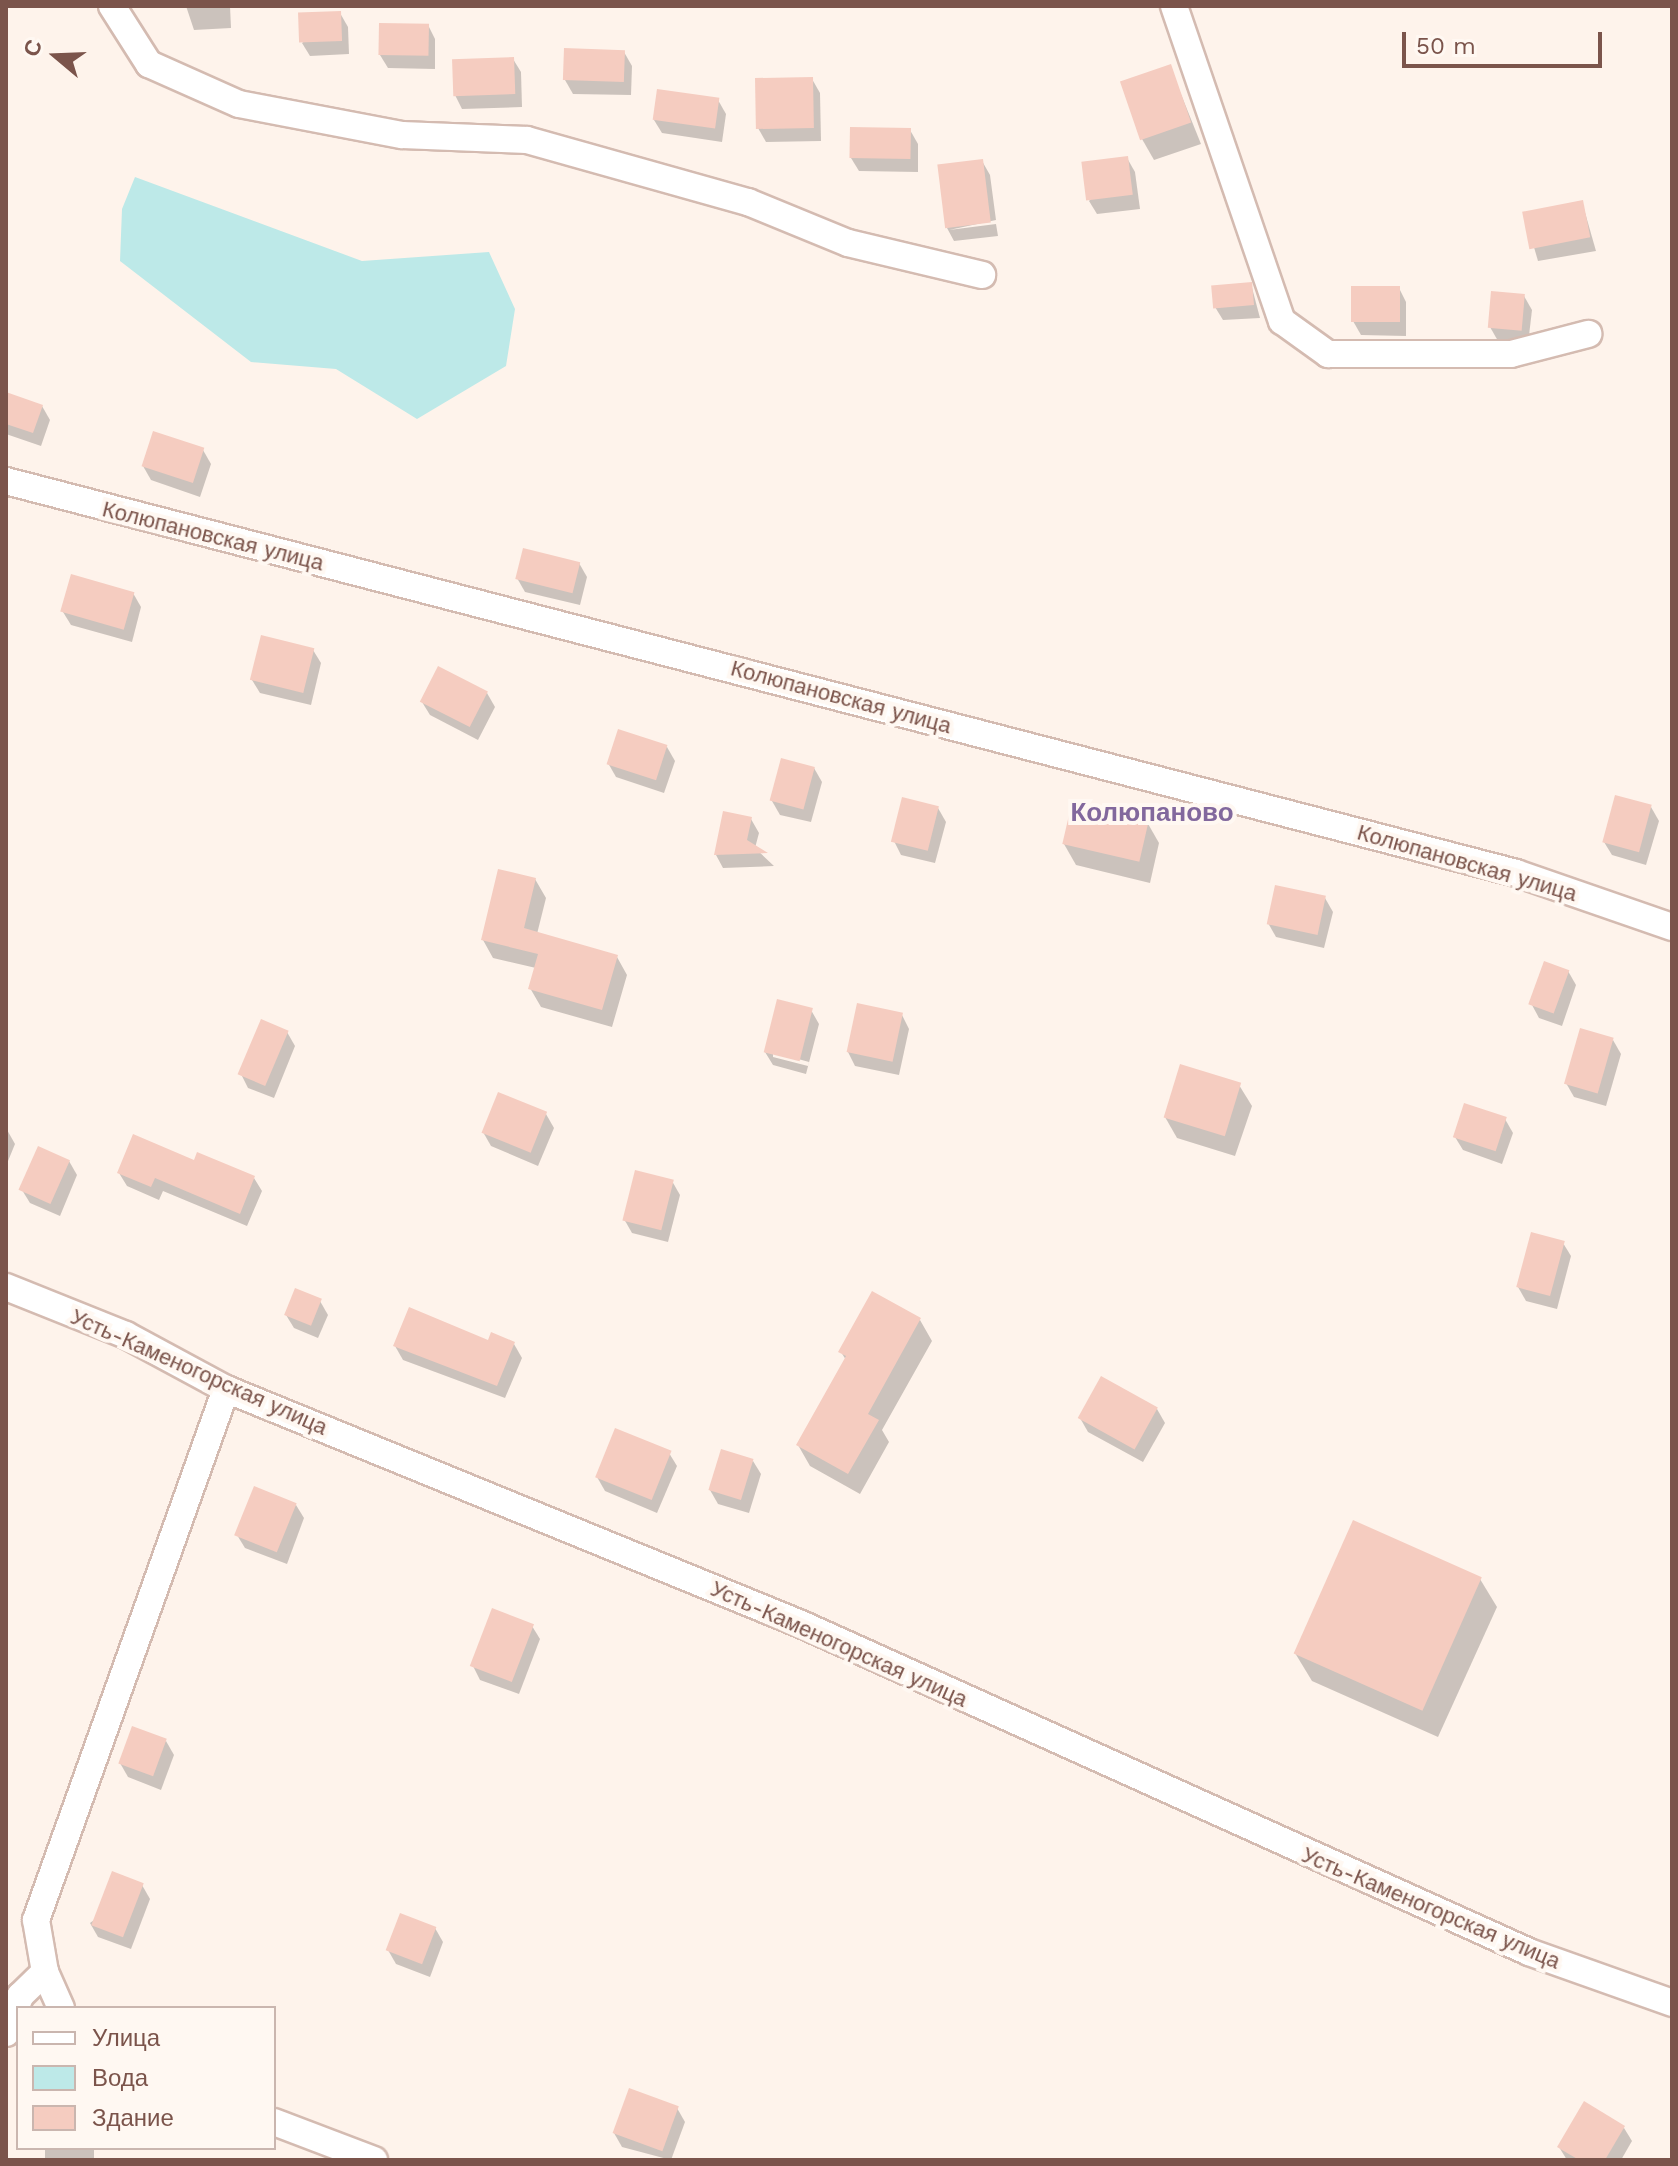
<!DOCTYPE html>
<meta charset="utf-8">
<style>
body{margin:0}
#map{position:relative;width:1678px;height:2166px;overflow:hidden;background:#fef3eb;font-family:"Work Sans",sans-serif}
div>[style]{position:absolute}
.water>*{inset:0;background:#bde9e8}
.shadow>*{inset:0;background:#0003;transform-origin:0 0}
.building>*{inset:0;background:#f5ccc0;transform-origin:0 0}
.roads{filter:drop-shadow(2px 0 #d4bbb1) drop-shadow(-2px 0 #d4bbb1) drop-shadow(0 2px #d4bbb1) drop-shadow(0 -2px #d4bbb1)}
.minor>*{height:26px;margin:-13px;padding:0 13px;transform-origin:13px;border-radius:13px;background:#fff}
span{translate:-50% -50%;white-space:nowrap;text-align:center;line-height:1.15;-webkit-text-stroke:8px #fff8f2;paint-order:stroke}
.street-label{font-size:22px;color:#7b544b}
.quarter-label{font-size:26px;color:#82689d;font-weight:700}
.frame{position:absolute;inset:0;border:8px solid #7b544b;pointer-events:none}
.legend{position:absolute;left:16px;top:2006px;width:260px;height:144px;box-sizing:border-box;background:#fff8f2;border:2px solid #cab6af;margin:0;padding:10px 14px;list-style:none;font-size:24px;color:#7b544b}
.legend li{display:flex;align-items:center;gap:16px;height:40px}
.legend b{width:40px;border:2px solid #cab6af}
.north{position:absolute;left:16px;top:16px;width:80px;height:80px;-webkit-text-stroke:6px #fff8f2;paint-order:stroke;rotate:289deg;font-size:22px;font-weight:700;line-height:32px;text-align:center;color:#7b544b}
.north::after{content:'';display:block;margin:auto;width:28px;height:36px;background:#7b544b;clip-path:polygon(50% 0,100% 100%,50% 72%,0 100%)}
.scale{position:absolute;left:1402px;top:32px;width:200px;height:36px;box-sizing:border-box;border:4px solid #7b544b;border-top:0;padding-left:10px;font-size:24px;line-height:28px;white-space:nowrap;color:#7b544b;-webkit-text-stroke:6px #fff8f2;paint-order:stroke}
</style>
<div id="map">
<div class="water">
<div style="clip-path:polygon(135px 177px,362px 261px,489px 252px,515px 309px,506px 366px,417px 419px,336px 369px,251px 362px,120px 261px,122px 209px)"></div>
</div>
<div class="shadow">
<div style="clip-path:polygon(186px 6px,230px 6px,231px 28px,194px 30px)"></div>
<div style="clip-path:polygon(340px 13px,348px 27px,349px 54px,310px 56px,302px 43px)"></div>
<div style="clip-path:polygon(428px 25px,435px 39px,435px 69px,388px 68px,380px 55px)"></div>
<div style="clip-path:polygon(624px 52px,632px 66px,631px 95px,573px 94px,565px 80px)"></div>
<div style="clip-path:polygon(513px 59px,521px 72px,522px 107px,462px 109px,455px 95px)"></div>
<div style="clip-path:polygon(1170px 67px,1201px 144px,1154px 160px,1142px 139px)"></div>
<div style="clip-path:polygon(812px 79px,820px 93px,821px 141px,766px 142px,758px 128px)"></div>
<div style="clip-path:polygon(718px 100px,726px 114px,722px 142px,662px 133px,654px 120px)"></div>
<div style="clip-path:polygon(910px 130px,918px 144px,918px 172px,859px 171px,851px 158px)"></div>
<div style="clip-path:polygon(1127px 158px,1135px 172px,1140px 209px,1097px 214px,1089px 201px)"></div>
<div style="clip-path:polygon(982px 161px,990px 175px,996px 220px,949px 230px,996px 224px,998px 236px,954px 241px,947px 228px)"></div>
<div style="clip-path:polygon(1582px 202px,1596px 251px,1538px 261px,1524px 213px)"></div>
<div style="clip-path:polygon(1251px 284px,1260px 318px,1223px 320px,1215px 307px)"></div>
<div style="clip-path:polygon(1399px 288px,1406px 302px,1406px 336px,1361px 335px,1353px 321px)"></div>
<div style="clip-path:polygon(1524px 296px,1532px 310px,1528px 344px,1498px 341px,1490px 327px)"></div>
<div style="clip-path:polygon(6px 394px,42px 406px,50px 420px,41px 446px,6px 434px)"></div>
<div style="clip-path:polygon(203px 450px,211px 464px,200px 497px,151px 480px,143px 466px)"></div>
<div style="clip-path:polygon(579px 563px,587px 577px,580px 605px,525px 592px,517px 578px)"></div>
<div style="clip-path:polygon(133px 593px,141px 607px,132px 642px,71px 625px,63px 612px)"></div>
<div style="clip-path:polygon(313px 650px,321px 663px,311px 705px,260px 693px,252px 680px)"></div>
<div style="clip-path:polygon(487px 693px,495px 707px,478px 740px,430px 715px,422px 702px)"></div>
<div style="clip-path:polygon(667px 747px,675px 761px,664px 793px,616px 777px,608px 763px)"></div>
<div style="clip-path:polygon(814px 768px,822px 782px,811px 822px,780px 815px,772px 801px)"></div>
<div style="clip-path:polygon(1651px 807px,1659px 821px,1646px 865px,1612px 855px,1604px 842px)"></div>
<div style="clip-path:polygon(938px 808px,946px 822px,935px 863px,901px 855px,894px 841px)"></div>
<div style="clip-path:polygon(751px 819px,759px 833px,755px 848px,774px 866px,723px 868px,716px 855px)"></div>
<div style="clip-path:polygon(1147px 822px,1159px 843px,1150px 883px,1076px 865px,1064px 844px)"></div>
<div style="clip-path:polygon(535px 879px,546px 898px,537px 934px,617px 957px,627px 975px,612px 1027px,541px 1007px,530px 988px,536px 968px,493px 958px,483px 940px)"></div>
<div style="clip-path:polygon(1325px 898px,1333px 912px,1324px 948px,1276px 937px,1268px 923px)"></div>
<div style="clip-path:polygon(1568px 971px,1576px 985px,1562px 1026px,1539px 1018px,1532px 1005px)"></div>
<div style="clip-path:polygon(evenodd,811px 1010px,819px 1024px,806px 1074px,773px 1065px,765px 1052px,811px 1010px,773px 1052px,809px 1062px,808px 1066px,773px 1057px,773px 1052px)"></div>
<div style="clip-path:polygon(902px 1015px,909px 1029px,899px 1075px,855px 1066px,848px 1052px)"></div>
<div style="clip-path:polygon(287px 1032px,295px 1046px,274px 1098px,248px 1088px,241px 1074px)"></div>
<div style="clip-path:polygon(1613px 1040px,1621px 1054px,1606px 1106px,1574px 1097px,1566px 1083px)"></div>
<div style="clip-path:polygon(1239px 1085px,1252px 1106px,1235px 1156px,1177px 1138px,1165px 1117px)"></div>
<div style="clip-path:polygon(546px 1114px,554px 1128px,538px 1166px,491px 1146px,483px 1132px)"></div>
<div style="clip-path:polygon(1505px 1119px,1513px 1133px,1502px 1164px,1463px 1150px,1455px 1137px)"></div>
<div style="clip-path:polygon(6px 1128px,15px 1144px,6px 1166px)"></div>
<div style="clip-path:polygon(69px 1161px,77px 1175px,60px 1216px,30px 1203px,22px 1190px)"></div>
<div style="clip-path:polygon(195px 1162px,254px 1178px,262px 1191px,247px 1226px,163px 1191px,159px 1200px,127px 1186px,119px 1173px)"></div>
<div style="clip-path:polygon(672px 1181px,680px 1195px,668px 1242px,632px 1233px,624px 1219px)"></div>
<div style="clip-path:polygon(1563px 1243px,1571px 1256px,1557px 1309px,1526px 1301px,1518px 1287px)"></div>
<div style="clip-path:polygon(320px 1301px,328px 1315px,318px 1338px,294px 1328px,286px 1315px)"></div>
<div style="clip-path:polygon(920px 1320px,932px 1341px,882px 1430px,889px 1442px,860px 1494px,810px 1466px,798px 1445px,846px 1360px,841px 1352px)"></div>
<div style="clip-path:polygon(514px 1344px,522px 1358px,505px 1398px,403px 1360px,395px 1346px)"></div>
<div style="clip-path:polygon(1157px 1409px,1165px 1423px,1143px 1462px,1088px 1432px,1080px 1418px)"></div>
<div style="clip-path:polygon(669px 1453px,677px 1466px,657px 1513px,605px 1491px,597px 1477px)"></div>
<div style="clip-path:polygon(753px 1461px,761px 1474px,749px 1513px,718px 1504px,710px 1490px)"></div>
<div style="clip-path:polygon(296px 1505px,304px 1518px,287px 1564px,245px 1548px,237px 1535px)"></div>
<div style="clip-path:polygon(1480px 1579px,1497px 1607px,1438px 1737px,1312px 1681px,1295px 1653px)"></div>
<div style="clip-path:polygon(532px 1626px,540px 1639px,519px 1694px,480px 1680px,473px 1666px)"></div>
<div style="clip-path:polygon(166px 1741px,174px 1755px,161px 1790px,128px 1777px,120px 1763px)"></div>
<div style="clip-path:polygon(142px 1885px,150px 1899px,131px 1949px,98px 1937px,90px 1923px)"></div>
<div style="clip-path:polygon(435px 1928px,443px 1942px,430px 1977px,396px 1964px,388px 1950px)"></div>
<div style="clip-path:polygon(677px 2108px,685px 2122px,671px 2160px,622px 2147px,614px 2133px)"></div>
<div style="clip-path:polygon(1624px 2128px,1632px 2141px,1621px 2160px,1567px 2160px,1559px 2147px)"></div>
<div style="left:45px;top:2148px;width:49px;height:12px"></div>
</div>
<div class="building">
<div style="left:341px;top:11px;width:30px;height:43px;rotate:88deg"></div>
<div style="left:379px;top:23px;width:50px;height:32px;rotate:1deg"></div>
<div style="left:564px;top:48px;width:61px;height:32px;rotate:2deg"></div>
<div style="left:514px;top:57px;width:37px;height:62px;rotate:88deg"></div>
<div style="left:1171px;top:64px;width:62px;height:54px;rotate:71deg"></div>
<div style="left:813px;top:77px;width:51px;height:58px;rotate:89deg"></div>
<div style="left:657px;top:89px;width:63px;height:31px;rotate:8deg"></div>
<div style="left:850px;top:127px;width:61px;height:31px;rotate:1deg"></div>
<div style="left:1128px;top:156px;width:39px;height:47px;rotate:83deg"></div>
<div style="left:983px;top:159px;width:64px;height:46px;rotate:83deg"></div>
<div style="left:1583px;top:200px;width:38px;height:62px;rotate:79deg"></div>
<div style="left:1252px;top:282px;width:23px;height:41px;rotate:85deg"></div>
<div style="left:1351px;top:286px;width:49px;height:36px"></div>
<div style="left:1491px;top:291px;width:34px;height:37px;rotate:5deg"></div>
<div style="clip-path:polygon(6px 392px,43px 405px,33px 433px,6px 424px)"></div>
<div style="left:153px;top:431px;width:54px;height:37px;rotate:18deg"></div>
<div style="left:523px;top:548px;width:59px;height:32px;rotate:14deg"></div>
<div style="left:71px;top:574px;width:66px;height:39px;rotate:16deg"></div>
<div style="left:261px;top:635px;width:55px;height:46px;rotate:14deg"></div>
<div style="left:438px;top:666px;width:56px;height:40px;rotate:27deg"></div>
<div style="left:618px;top:729px;width:52px;height:37px;rotate:18deg"></div>
<div style="left:781px;top:758px;width:35px;height:44px;rotate:15deg"></div>
<div style="left:1615px;top:795px;width:38px;height:49px;rotate:15deg"></div>
<div style="left:902px;top:797px;width:38px;height:46px;rotate:14deg"></div>
<div style="left:1072px;top:802px;width:79px;height:43px;rotate:13deg"></div>
<div style="clip-path:polygon(723px 811px,752px 817px,747px 840px,768px 853px,714px 855px)"></div>
<div style="clip-path:polygon(498px 869px,536px 878px,524px 928px,618px 955px,602px 1010px,528px 989px,538px 954px,481px 940px)"></div>
<div style="left:1275px;top:885px;width:52px;height:40px;rotate:12deg"></div>
<div style="left:1544px;top:961px;width:27px;height:46px;rotate:20deg"></div>
<div style="left:777px;top:999px;width:37px;height:55px;rotate:14deg"></div>
<div style="left:857px;top:1003px;width:47px;height:50px;rotate:12deg"></div>
<div style="left:261px;top:1019px;width:30px;height:60px;rotate:23deg"></div>
<div style="left:1580px;top:1028px;width:35px;height:58px;rotate:16deg"></div>
<div style="left:1180px;top:1064px;width:64px;height:56px;rotate:17deg"></div>
<div style="left:498px;top:1092px;width:53px;height:44px;rotate:22deg"></div>
<div style="left:1464px;top:1103px;width:45px;height:36px;rotate:18deg"></div>
<div style="clip-path:polygon(133px 1134px,194px 1160px,197px 1152px,255px 1176px,240px 1214px,155px 1178px,151px 1187px,117px 1173px)"></div>
<div style="left:38px;top:1146px;width:35px;height:48px;rotate:24deg"></div>
<div style="left:635px;top:1170px;width:40px;height:52px;rotate:14deg"></div>
<div style="left:1531px;top:1232px;width:35px;height:57px;rotate:15deg"></div>
<div style="left:295px;top:1288px;width:29px;height:29px;rotate:22deg"></div>
<div style="clip-path:polygon(872px 1291px,921px 1318px,868px 1414px,879px 1420px,848px 1474px,796px 1445px,846px 1356px,838px 1352px)"></div>
<div style="clip-path:polygon(409px 1307px,488px 1340px,491px 1332px,515px 1342px,497px 1386px,393px 1346px)"></div>
<div style="left:1101px;top:1376px;width:65px;height:48px;rotate:29deg"></div>
<div style="left:615px;top:1428px;width:61px;height:53px;rotate:22deg"></div>
<div style="left:721px;top:1449px;width:34px;height:43px;rotate:17deg"></div>
<div style="left:254px;top:1486px;width:46px;height:53px;rotate:22deg"></div>
<div style="left:1353px;top:1520px;width:141px;height:146px;rotate:24deg"></div>
<div style="left:492px;top:1608px;width:45px;height:62px;rotate:21deg"></div>
<div style="left:132px;top:1726px;width:37px;height:40px;rotate:20deg"></div>
<div style="left:112px;top:1871px;width:34px;height:58px;rotate:21deg"></div>
<div style="left:400px;top:1913px;width:39px;height:40px;rotate:21deg"></div>
<div style="left:629px;top:2088px;width:53px;height:48px;rotate:20deg"></div>
<div style="clip-path:polygon(1584px 2101px,1625px 2126px,1605px 2160px,1579px 2160px,1557px 2147px)"></div>
</div>
<div class="roads">
<div class="minor">
<div style="left:112px;top:6px;width:69px;rotate:57.5deg"></div>
<div style="left:149px;top:64px;width:98px;rotate:24deg"></div>
<div style="left:239px;top:104px;width:166px;rotate:10.8deg"></div>
<div style="left:402px;top:135px;width:125px;rotate:2.3deg"></div>
<div style="left:527px;top:140px;width:230px;rotate:15.7deg"></div>
<div style="left:748px;top:202px;width:108px;rotate:22.3deg"></div>
<div style="left:848px;top:243px;width:138px;rotate:13.4deg"></div>
<div style="left:1174px;top:6px;width:333px;rotate:71.1deg"></div>
<div style="left:1282px;top:321px;width:57px;rotate:35.7deg"></div>
<div style="left:1328px;top:354px;width:183px"></div>
<div style="left:1511px;top:354px;width:80px;rotate:-14.6deg"></div>
<div style="left:6px;top:481px;width:1560px;rotate:14.55deg"></div>
<div style="left:1516px;top:873px;width:165px;rotate:19.1deg"></div>
<div style="left:6px;top:1287px;width:129px;rotate:21.8deg"></div>
<div style="left:126px;top:1335px;width:114px;rotate:28.4deg"></div>
<div style="left:226px;top:1389px;width:621px;rotate:22.23deg"></div>
<div style="left:801px;top:1624px;width:798px;rotate:24.25deg"></div>
<div style="left:1529px;top:1952px;width:152px;rotate:19.6deg"></div>
<div style="left:61px;top:2008px;width:39px;rotate:-114deg"></div>
<div style="left:45px;top:1972px;width:53px;rotate:-99.8deg"></div>
<div style="left:36px;top:1920px;width:564px;rotate:-70.31deg"></div>
<div style="left:6px;top:2033px;width:40px;rotate:-69deg"></div>
<div style="left:20px;top:1996px;width:35px;rotate:-44deg"></div>
<div style="left:274px;top:2122px;width:107px;rotate:20.8deg"></div>
</div>
</div>
<div class="street-label">
<span style="left:213px;top:536px;rotate:14deg">Колюпановская улица</span>
<span style="left:841px;top:697px;rotate:15deg">Колюпановская улица</span>
<span style="left:1467px;top:863px;rotate:16deg">Колюпановская улица</span>
<span style="left:199px;top:1372px;rotate:24deg">Усть-Каменогорская улица</span>
<span style="left:839px;top:1644px;rotate:24deg">Усть-Каменогорская улица</span>
<span style="left:1431px;top:1908px;rotate:23deg">Усть-Каменогорская улица</span>
</div>
<div class="quarter-label">
<span style="left:1152px;top:813px">Колюпаново</span>
</div>
<div class="frame"></div>
<ul class="legend">
<li><b style="height:10px;background:#fff"></b>Улица</li>
<li><b style="height:22px;background:#bde9e8"></b>Вода</li>
<li><b style="height:22px;background:#f5ccc0"></b>Здание</li>
</ul>
<div class="north">С</div>
<div class="scale">50 m</div>
</div>
